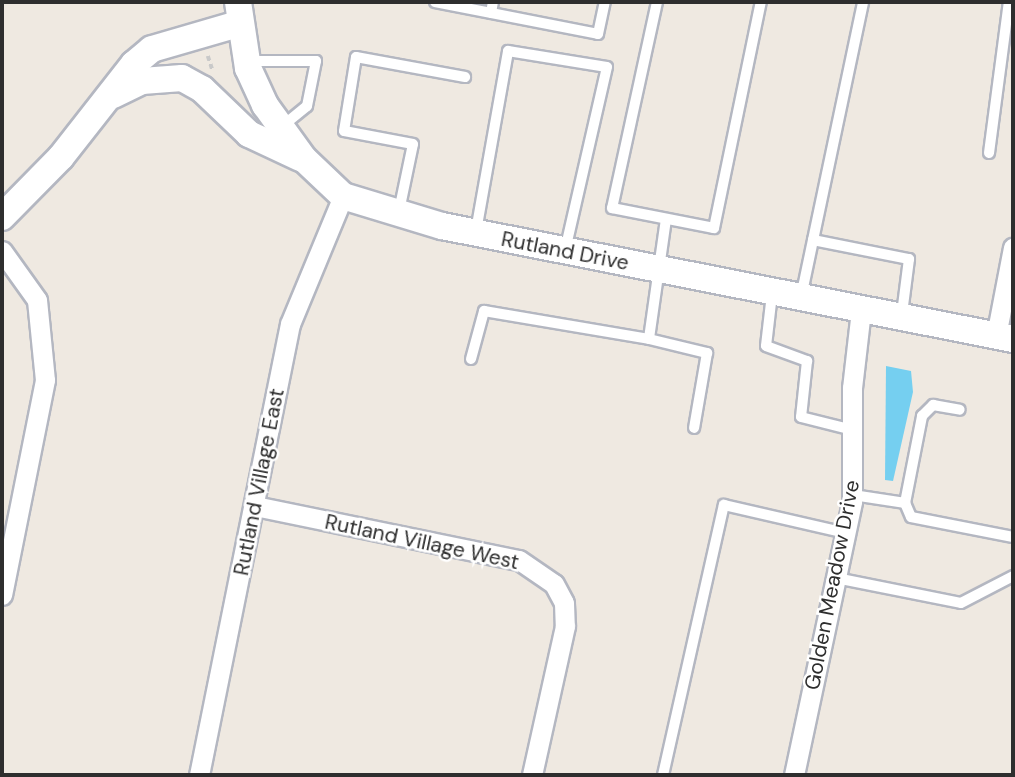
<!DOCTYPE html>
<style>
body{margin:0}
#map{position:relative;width:1015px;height:777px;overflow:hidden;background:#efe9e1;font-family:"DM Sans",sans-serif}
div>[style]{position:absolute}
.water>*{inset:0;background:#75cff0}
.path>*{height:3.5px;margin-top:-1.75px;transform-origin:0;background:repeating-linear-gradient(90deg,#c9c9c9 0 5px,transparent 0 8.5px)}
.roads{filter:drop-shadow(2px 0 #b4b7c1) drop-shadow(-2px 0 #b4b7c1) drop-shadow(0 2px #b4b7c1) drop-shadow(0 -2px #b4b7c1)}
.lane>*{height:10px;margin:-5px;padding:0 5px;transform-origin:5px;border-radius:5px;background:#fff}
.street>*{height:19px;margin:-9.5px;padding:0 9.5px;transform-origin:9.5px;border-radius:9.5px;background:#fff}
.secondary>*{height:26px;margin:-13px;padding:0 13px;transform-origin:13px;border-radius:13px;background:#fff}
span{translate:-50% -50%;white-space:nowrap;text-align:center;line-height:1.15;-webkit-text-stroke:5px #fff;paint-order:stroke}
.street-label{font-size:21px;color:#2e2e2e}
.frame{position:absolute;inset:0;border:4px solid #2e2e2e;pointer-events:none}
</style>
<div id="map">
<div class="water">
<div style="clip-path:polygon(886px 366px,911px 371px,913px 392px,893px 481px,885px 480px)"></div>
</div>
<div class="path">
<div style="left:208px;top:56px;width:16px;rotate:72deg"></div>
</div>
<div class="roads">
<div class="lane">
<div style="left:435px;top:2px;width:166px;rotate:11.1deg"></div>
<div style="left:598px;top:34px;width:33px;rotate:-78deg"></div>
<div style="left:657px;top:2px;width:211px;rotate:102.3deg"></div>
<div style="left:612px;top:208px;width:104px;rotate:11.1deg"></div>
<div style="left:714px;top:228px;width:231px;rotate:-78.3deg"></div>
<div style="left:491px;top:13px;width:11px;rotate:-80deg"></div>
<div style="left:249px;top:61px;width:67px"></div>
<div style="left:316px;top:61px;width:46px;rotate:101.3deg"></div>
<div style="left:307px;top:106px;width:33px;rotate:141deg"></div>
<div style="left:989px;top:153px;width:152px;rotate:-82.5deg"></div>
<div style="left:399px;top:211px;width:68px;rotate:-78.2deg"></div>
<div style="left:413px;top:144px;width:70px;rotate:-169.3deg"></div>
<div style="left:344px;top:131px;width:75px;rotate:-80.8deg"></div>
<div style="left:356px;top:57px;width:111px;rotate:10.4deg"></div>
<div style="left:666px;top:219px;width:121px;rotate:98.1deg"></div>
<div style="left:649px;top:339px;width:60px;rotate:13.6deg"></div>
<div style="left:707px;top:353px;width:76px;rotate:99.8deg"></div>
<div style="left:476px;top:231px;width:183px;rotate:-79.9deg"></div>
<div style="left:508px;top:51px;width:100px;rotate:9.2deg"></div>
<div style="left:607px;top:67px;width:188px;rotate:102.9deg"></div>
<div style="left:813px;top:240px;width:98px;rotate:11.2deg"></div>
<div style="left:909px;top:259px;width:55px;rotate:97.3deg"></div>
<div style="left:772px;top:294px;width:52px;rotate:96.6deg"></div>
<div style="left:766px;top:346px;width:44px;rotate:20.1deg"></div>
<div style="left:807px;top:361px;width:56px;rotate:96.1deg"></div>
<div style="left:801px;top:417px;width:54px;rotate:14deg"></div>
<div style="left:801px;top:297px;width:301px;rotate:-78.1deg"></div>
<div style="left:471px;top:359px;width:50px;rotate:-74.8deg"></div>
<div style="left:484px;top:311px;width:167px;rotate:9.6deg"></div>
<div style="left:853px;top:495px;width:53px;rotate:8.7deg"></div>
<div style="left:905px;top:503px;width:89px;rotate:-78.9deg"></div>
<div style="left:922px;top:416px;width:16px;rotate:-45deg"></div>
<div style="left:933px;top:405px;width:27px;rotate:10deg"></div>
<div style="left:905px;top:503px;width:15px;rotate:67deg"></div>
<div style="left:911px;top:517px;width:104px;rotate:11.1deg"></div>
<div style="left:836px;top:578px;width:127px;rotate:11.3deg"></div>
<div style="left:961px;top:603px;width:59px;rotate:-27.4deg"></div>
<div style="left:663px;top:775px;width:277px;rotate:-77.3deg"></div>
<div style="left:724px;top:505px;width:125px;rotate:12.9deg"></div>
</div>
<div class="street">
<div style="left:2px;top:251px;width:60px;rotate:54.5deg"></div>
<div style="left:37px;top:300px;width:80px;rotate:84.3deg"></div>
<div style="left:45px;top:380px;width:219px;rotate:101.3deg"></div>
<div style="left:996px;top:336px;width:90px;rotate:-79.1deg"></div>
<div style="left:255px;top:506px;width:269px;rotate:11.6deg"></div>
<div style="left:519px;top:560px;width:42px;rotate:34.4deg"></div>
<div style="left:554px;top:584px;width:21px;rotate:62deg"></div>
<div style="left:564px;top:603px;width:23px;rotate:88deg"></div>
<div style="left:565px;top:626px;width:153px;rotate:102.5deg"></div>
<div style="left:199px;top:775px;width:460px;rotate:-78.6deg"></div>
<div style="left:290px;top:324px;width:139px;rotate:-67.5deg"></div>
<div style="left:794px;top:775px;width:280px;rotate:-78deg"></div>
<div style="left:852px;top:501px;width:113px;rotate:-90deg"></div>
<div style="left:852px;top:388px;width:79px;rotate:-83.4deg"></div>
</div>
<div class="secondary">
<div style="left:238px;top:2px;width:67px;rotate:81.4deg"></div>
<div style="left:248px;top:68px;width:41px;rotate:65.3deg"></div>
<div style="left:265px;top:105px;width:67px;rotate:54.2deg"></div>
<div style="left:304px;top:159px;width:54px;rotate:43.5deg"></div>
<div style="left:343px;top:196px;width:103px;rotate:16.9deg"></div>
<div style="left:442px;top:226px;width:582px;rotate:11.19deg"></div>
<div style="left:113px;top:95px;width:32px;rotate:-26deg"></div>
<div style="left:142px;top:81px;width:40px;rotate:-4.3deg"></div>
<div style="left:182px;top:78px;width:23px;rotate:29deg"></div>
<div style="left:202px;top:89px;width:65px;rotate:43.8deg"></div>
<div style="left:249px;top:134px;width:56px;rotate:25.2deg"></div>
<div style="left:2px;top:217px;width:84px;rotate:-45.5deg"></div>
<div style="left:61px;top:157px;width:118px;rotate:-51.9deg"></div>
<div style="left:134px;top:64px;width:23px;rotate:-40deg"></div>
<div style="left:152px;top:49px;width:90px;rotate:-16.2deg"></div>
</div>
</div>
<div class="street-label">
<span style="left:565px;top:251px;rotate:11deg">Rutland Drive</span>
<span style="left:259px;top:482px;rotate:-79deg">Rutland Village East</span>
<span style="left:422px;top:542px;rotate:12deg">Rutland Village West</span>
<span style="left:832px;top:585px;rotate:-79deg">Golden Meadow Drive</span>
</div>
<div class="frame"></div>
</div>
